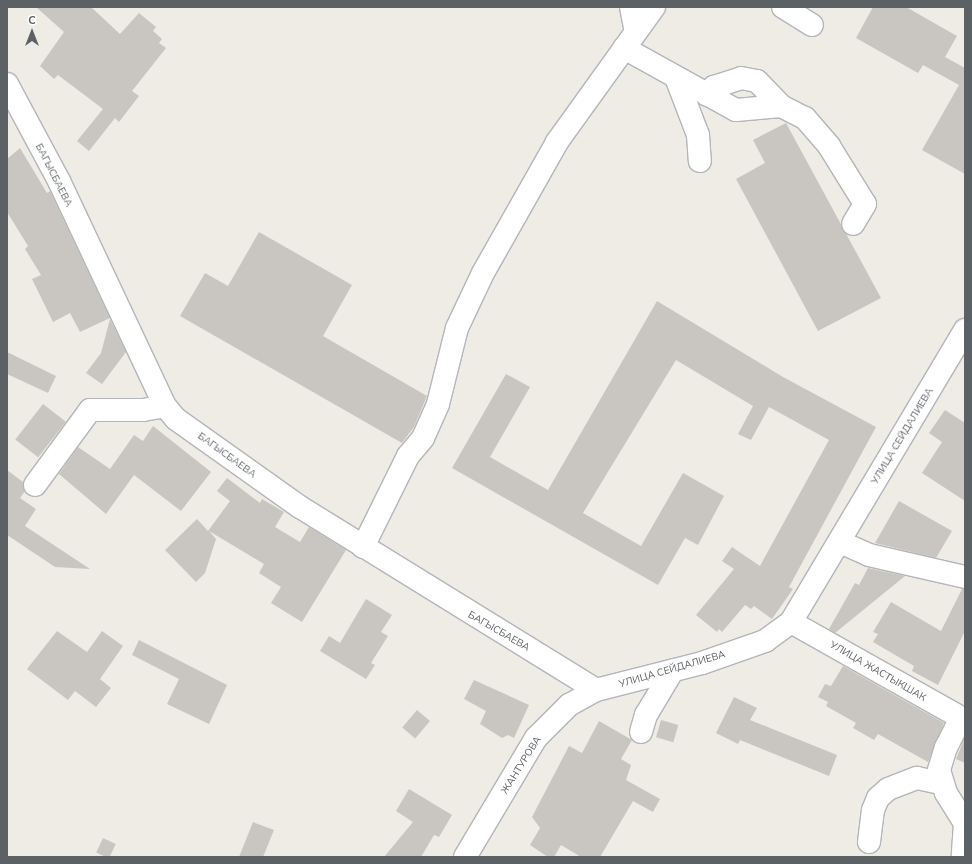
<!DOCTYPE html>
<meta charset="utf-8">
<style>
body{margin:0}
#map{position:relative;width:972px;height:864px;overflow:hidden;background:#efebe5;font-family:Mulish,sans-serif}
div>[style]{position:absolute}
.building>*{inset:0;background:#c9c6c1;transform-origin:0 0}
.roads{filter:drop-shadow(1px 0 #b2b6b9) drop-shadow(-1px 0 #b2b6b9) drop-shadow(0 1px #b2b6b9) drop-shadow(0 -1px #b2b6b9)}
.minor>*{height:22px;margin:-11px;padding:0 11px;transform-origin:11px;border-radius:11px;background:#fff}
span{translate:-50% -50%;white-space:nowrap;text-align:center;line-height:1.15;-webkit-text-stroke:3.5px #fff;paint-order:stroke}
.street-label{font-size:10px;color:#5c6165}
.frame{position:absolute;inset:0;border:8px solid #5c6165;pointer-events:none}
.north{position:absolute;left:12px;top:12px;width:40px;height:40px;-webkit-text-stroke:3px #fff;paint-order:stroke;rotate:0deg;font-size:11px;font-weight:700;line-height:16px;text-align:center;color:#5c6165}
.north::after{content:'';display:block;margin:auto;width:14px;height:18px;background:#5c6165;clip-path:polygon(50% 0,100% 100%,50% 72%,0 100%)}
</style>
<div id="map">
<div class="building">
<div style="clip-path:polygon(36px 7px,91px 7px,120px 34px,139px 13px,156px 27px,153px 31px,162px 39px,159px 43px,166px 48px,132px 91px,139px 96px,119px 122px,115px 118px,89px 151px,77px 141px,103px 109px,58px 75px,54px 79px,40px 66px,64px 32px)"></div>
<div style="clip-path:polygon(873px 7px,906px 7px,957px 36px,945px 57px,965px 68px,965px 174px,922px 150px,959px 85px,923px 65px,918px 73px,856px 38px)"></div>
<div style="clip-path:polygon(786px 123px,881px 298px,818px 331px,736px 179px,765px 163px,753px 140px)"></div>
<div style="clip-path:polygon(20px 148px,47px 193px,50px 191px,110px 318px,80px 332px,70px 313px,53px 322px,32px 279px,41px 275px,25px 249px,28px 246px,7px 212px,7px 159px)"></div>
<div style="clip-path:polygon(259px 232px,352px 285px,323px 336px,427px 396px,414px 427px,402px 443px,180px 316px,205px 273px,228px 286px)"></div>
<div style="clip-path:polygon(657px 301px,783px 377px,876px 427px,789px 587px,793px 589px,772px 619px,754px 606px,751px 609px,745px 605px,722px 632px,719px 629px,717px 632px,696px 615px,734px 569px,722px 561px,732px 547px,760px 566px,829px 440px,769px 407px,751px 440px,738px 434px,753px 406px,676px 360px,583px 513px,641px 546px,683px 473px,724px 496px,698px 545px,685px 538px,658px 585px,452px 468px,506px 374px,530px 387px,490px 457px,548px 490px)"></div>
<div style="clip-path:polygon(110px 319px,126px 352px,102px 384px,86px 373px,101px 353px)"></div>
<div style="clip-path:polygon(7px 352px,56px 376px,48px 393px,7px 374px)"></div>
<div style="left:43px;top:404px;width:29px;height:45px;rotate:38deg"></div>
<div style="clip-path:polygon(945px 410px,965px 423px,965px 501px,922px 473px,942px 442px,929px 433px)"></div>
<div style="clip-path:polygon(153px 426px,211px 472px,181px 511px,134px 475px,106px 514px,59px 474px,78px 447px,110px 469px,134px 435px,143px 441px)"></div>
<div style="clip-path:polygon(7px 470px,23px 482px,25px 491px,20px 498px,36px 509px,25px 526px,90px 569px,55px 567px,7px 535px)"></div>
<div style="clip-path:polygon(227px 478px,260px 503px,262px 499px,284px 512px,275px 527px,300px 542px,309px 527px,346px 550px,302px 622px,271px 603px,281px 587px,259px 573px,264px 564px,209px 531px,216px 539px,205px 573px,196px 582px,165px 550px,197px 519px,208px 531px,230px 501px,217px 491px)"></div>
<div style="clip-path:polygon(899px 501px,952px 531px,936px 558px,875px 543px)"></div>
<div style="clip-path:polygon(868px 568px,905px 576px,835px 633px,829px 629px,855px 583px,859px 585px)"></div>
<div style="clip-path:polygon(962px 589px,965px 589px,965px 631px,938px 685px,912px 671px,914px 666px,873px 642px,878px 634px,873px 632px,891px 602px,941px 631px)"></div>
<div style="clip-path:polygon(366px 599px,392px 615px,381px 632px,388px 636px,371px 663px,375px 665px,366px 679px,320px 651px,329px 636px,340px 643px)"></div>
<div style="clip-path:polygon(57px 631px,87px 652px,102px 631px,123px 646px,100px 679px,111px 688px,96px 707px,75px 691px,68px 700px,27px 669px)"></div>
<div style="clip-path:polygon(139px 640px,227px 685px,209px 724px,167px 704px,179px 679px,132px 655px)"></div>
<div style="clip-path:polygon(843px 666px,944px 723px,928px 762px,878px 734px,874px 740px,853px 728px,856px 723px,826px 706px,828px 702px,818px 697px,825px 684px,831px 686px)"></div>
<div style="clip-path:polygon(474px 680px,529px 705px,514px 738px,508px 735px,502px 738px,480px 724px,486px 711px,464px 699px)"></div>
<div style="clip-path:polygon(734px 697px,757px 708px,750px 720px,837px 755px,829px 776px,740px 740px,738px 744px,716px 733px)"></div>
<div style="left:417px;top:710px;width:17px;height:23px;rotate:40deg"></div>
<div style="left:661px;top:720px;width:18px;height:18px;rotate:16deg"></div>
<div style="clip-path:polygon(599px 721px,632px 740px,621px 759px,631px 765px,626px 780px,660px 799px,653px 812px,633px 801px,600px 857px,581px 857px,561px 845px,554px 857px,548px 857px,530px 845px,540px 828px,532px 817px,569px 746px,582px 753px)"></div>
<div style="clip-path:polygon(965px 737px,965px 763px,956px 759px)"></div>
<div style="clip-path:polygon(409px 789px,452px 815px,439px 837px,434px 835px,421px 857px,384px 857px,413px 822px,396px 811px)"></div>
<div style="clip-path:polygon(253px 822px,274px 830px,263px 857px,239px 857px)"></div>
<div style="left:103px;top:838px;width:14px;height:16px;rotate:25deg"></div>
</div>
<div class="roads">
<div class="minor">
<div style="left:631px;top:7px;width:25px;rotate:79deg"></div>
<div style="left:783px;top:7px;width:34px;rotate:32deg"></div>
<div style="left:624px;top:48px;width:128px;rotate:29deg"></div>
<div style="left:736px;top:110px;width:45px;rotate:-5.1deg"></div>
<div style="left:781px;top:106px;width:27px;rotate:27deg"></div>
<div style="left:805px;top:118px;width:37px;rotate:49deg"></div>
<div style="left:829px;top:146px;width:68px;rotate:58.2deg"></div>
<div style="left:865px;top:204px;width:23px;rotate:121deg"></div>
<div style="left:677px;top:80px;width:59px;rotate:69.1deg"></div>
<div style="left:698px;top:135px;width:26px;rotate:86deg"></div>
<div style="left:7px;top:84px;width:110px;rotate:61.8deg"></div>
<div style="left:59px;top:181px;width:249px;rotate:64.8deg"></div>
<div style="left:165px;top:406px;width:17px;rotate:50deg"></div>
<div style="left:176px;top:419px;width:152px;rotate:35.4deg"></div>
<div style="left:300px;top:507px;width:348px;rotate:31.7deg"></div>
<div style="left:707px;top:95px;width:11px;rotate:-49deg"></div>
<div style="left:714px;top:87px;width:28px;rotate:-18deg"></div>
<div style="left:741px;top:78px;width:16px;rotate:11deg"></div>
<div style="left:757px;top:81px;width:35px;rotate:46deg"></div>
<div style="left:35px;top:485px;width:93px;rotate:-53.7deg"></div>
<div style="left:90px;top:410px;width:53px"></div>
<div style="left:143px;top:410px;width:22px;rotate:-10deg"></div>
<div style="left:840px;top:542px;width:32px;rotate:24deg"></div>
<div style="left:869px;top:555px;width:98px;rotate:12.9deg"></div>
<div style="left:363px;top:547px;width:102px;rotate:-63.7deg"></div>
<div style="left:408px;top:456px;width:23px;rotate:-50deg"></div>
<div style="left:423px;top:438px;width:37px;rotate:-66deg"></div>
<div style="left:438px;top:404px;width:78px;rotate:-76deg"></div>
<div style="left:457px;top:328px;width:61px;rotate:-64.7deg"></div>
<div style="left:483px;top:273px;width:150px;rotate:-60.5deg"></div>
<div style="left:557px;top:142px;width:166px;rotate:-54.3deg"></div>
<div style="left:791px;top:622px;width:200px;rotate:29.4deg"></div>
<div style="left:961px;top:718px;width:33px;rotate:117deg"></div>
<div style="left:946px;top:747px;width:24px;rotate:107deg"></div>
<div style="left:939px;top:770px;width:24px;rotate:73deg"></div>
<div style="left:946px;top:793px;width:36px;rotate:58deg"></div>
<div style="left:965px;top:823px;width:32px;rotate:94deg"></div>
<div style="left:641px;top:732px;width:18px;rotate:-74deg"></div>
<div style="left:646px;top:715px;width:52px;rotate:-59deg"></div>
<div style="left:869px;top:842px;width:32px;rotate:-83deg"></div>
<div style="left:873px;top:810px;width:13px;rotate:-67deg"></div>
<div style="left:878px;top:798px;width:13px;rotate:-42deg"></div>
<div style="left:888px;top:789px;width:31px;rotate:-21deg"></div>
<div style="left:917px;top:778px;width:25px;rotate:12deg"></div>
<div style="left:465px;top:857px;width:139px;rotate:-59.2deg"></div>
<div style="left:536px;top:738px;width:47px;rotate:-45deg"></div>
<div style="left:569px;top:705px;width:31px;rotate:-29deg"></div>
<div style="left:596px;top:690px;width:109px;rotate:-14.3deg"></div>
<div style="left:702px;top:663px;width:67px;rotate:-19.2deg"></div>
<div style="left:765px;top:641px;width:32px;rotate:-36deg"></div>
<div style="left:791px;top:622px;width:340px;rotate:-59.2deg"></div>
</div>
</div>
<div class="street-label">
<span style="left:54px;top:175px;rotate:63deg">БАГЫСБАЕВА</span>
<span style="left:902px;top:436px;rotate:-59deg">УЛИЦА СЕЙДАЛИЕВА</span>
<span style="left:227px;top:455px;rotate:36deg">БАГЫСБАЕВА</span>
<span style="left:499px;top:631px;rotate:30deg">БАГЫСБАЕВА</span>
<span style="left:672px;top:669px;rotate:-16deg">УЛИЦА СЕЙДАЛИЕВА</span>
<span style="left:878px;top:671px;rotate:30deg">УЛИЦА ЖАСТЫКШАК</span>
<span style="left:521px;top:765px;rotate:-58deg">ЖАНТУРОВА</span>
</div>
<div class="frame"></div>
<div class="north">С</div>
</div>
